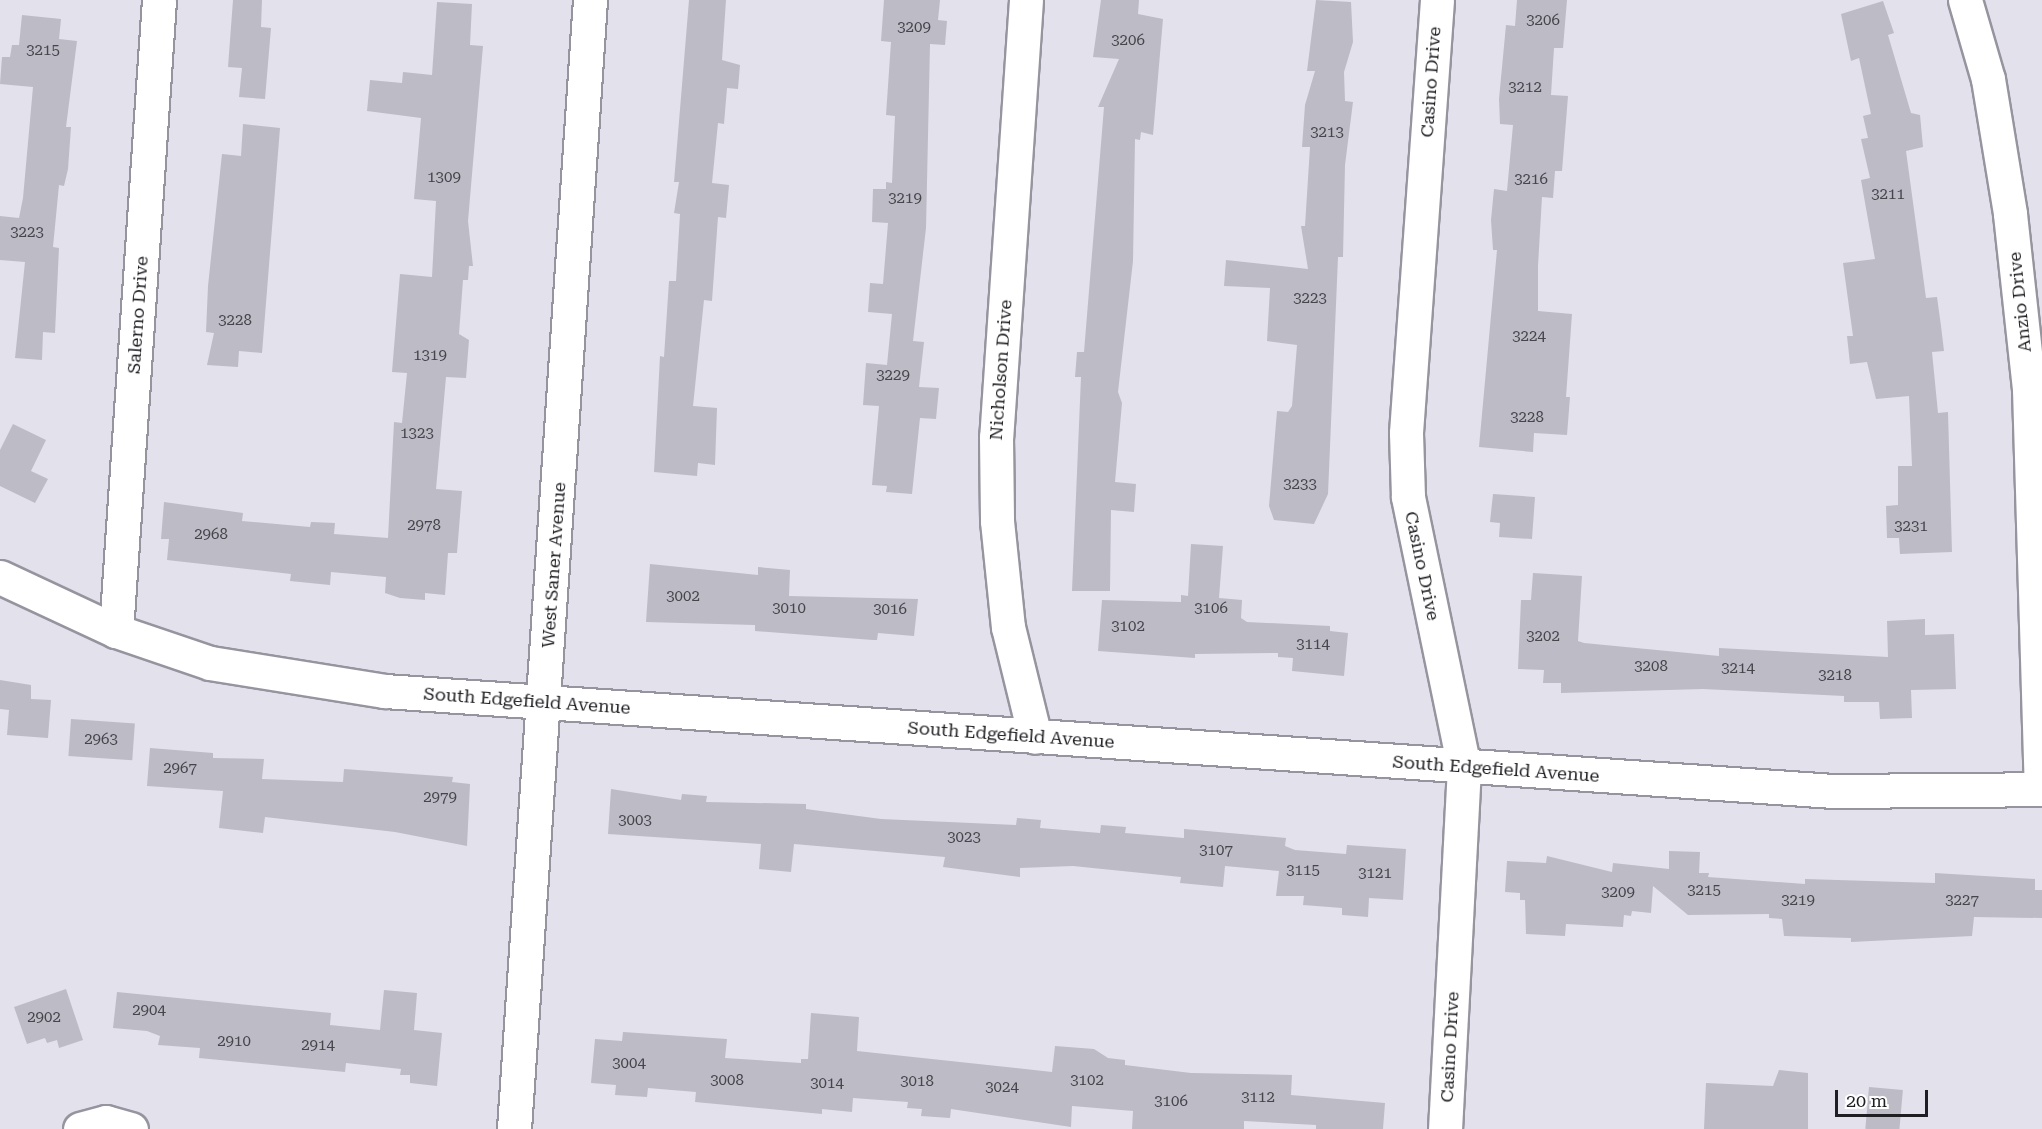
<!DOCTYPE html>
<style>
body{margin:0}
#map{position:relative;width:2042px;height:1129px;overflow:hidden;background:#e3e1ec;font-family:"Roboto Serif",serif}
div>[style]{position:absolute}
.building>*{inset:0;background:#bdbbc6;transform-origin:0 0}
.roads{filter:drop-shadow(2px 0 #96949e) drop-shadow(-2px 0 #96949e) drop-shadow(0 2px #96949e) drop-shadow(0 -2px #96949e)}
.minor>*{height:33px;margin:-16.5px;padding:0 16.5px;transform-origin:16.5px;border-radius:16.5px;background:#fff}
span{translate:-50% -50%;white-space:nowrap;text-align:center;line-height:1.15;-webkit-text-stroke:4.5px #fff;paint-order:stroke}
.number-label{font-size:15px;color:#46454b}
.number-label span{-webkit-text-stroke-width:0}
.street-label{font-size:18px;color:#1f1e22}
.scale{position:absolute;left:1835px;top:1090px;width:93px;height:27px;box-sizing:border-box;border:3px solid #1f1e22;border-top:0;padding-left:8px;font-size:18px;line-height:21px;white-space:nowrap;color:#1f1e22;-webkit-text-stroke:4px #fff;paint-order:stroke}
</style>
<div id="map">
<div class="building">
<div style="clip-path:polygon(233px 0,262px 0,261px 27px,271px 28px,265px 99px,239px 97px,242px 68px,228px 67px)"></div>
<div style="clip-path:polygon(689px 0,726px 0,722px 60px,740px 65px,738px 89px,727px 88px,724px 124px,718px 123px,712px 183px,729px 185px,726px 218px,718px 217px,712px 301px,704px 300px,693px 406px,717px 408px,715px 465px,698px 463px,697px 476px,654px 472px,660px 356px,664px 357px,669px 281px,676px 281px,680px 214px,674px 213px,679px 182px,674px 182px)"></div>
<div style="clip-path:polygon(884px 0,940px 0,938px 20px,947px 21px,945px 45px,930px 44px,926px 228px,913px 341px,924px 342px,919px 387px,939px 388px,936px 419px,920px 418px,912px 494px,886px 492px,887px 486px,872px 485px,879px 406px,863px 405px,866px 363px,887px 365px,892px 314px,868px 312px,870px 283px,883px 284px,888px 223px,872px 222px,873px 189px,886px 189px,886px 182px,892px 183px,895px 116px,886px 115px,891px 42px,881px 41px)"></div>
<div style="clip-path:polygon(1101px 0,1139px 0,1138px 14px,1163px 19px,1153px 135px,1141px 132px,1140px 140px,1135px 139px,1133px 261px,1118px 392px,1122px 403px,1115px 482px,1136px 484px,1134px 512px,1111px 510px,1110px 591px,1072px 591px,1081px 377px,1075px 377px,1077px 352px,1084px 352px,1104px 107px,1098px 107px,1119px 59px,1093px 57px)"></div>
<div style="clip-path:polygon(1316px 0,1351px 2px,1353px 42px,1344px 72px,1345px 101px,1353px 102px,1345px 165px,1343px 257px,1338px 257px,1328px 494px,1314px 524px,1274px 520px,1269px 506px,1277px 411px,1288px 412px,1292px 406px,1297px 345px,1267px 341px,1270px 288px,1224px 286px,1226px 260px,1308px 269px,1301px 226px,1305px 226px,1310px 147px,1302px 147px,1305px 105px,1315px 71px,1307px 71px)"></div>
<div style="clip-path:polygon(1517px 0,1567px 0,1563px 48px,1554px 48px,1551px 95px,1568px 96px,1562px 171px,1555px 171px,1553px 198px,1542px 197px,1538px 266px,1538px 311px,1572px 314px,1566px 397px,1570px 397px,1567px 435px,1534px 433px,1533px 452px,1479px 447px,1497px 250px,1493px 250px,1491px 220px,1494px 189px,1507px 191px,1513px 125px,1500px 124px,1499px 99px,1506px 25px,1515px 26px)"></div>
<div style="clip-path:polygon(1883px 1px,1894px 33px,1888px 35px,1911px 113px,1920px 115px,1923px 147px,1906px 151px,1926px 298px,1937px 297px,1941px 326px,1944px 351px,1932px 352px,1938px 413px,1948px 412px,1952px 552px,1900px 554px,1899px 538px,1887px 538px,1886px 506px,1898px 505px,1898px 466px,1912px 466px,1909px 396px,1876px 399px,1867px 362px,1850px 364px,1847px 336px,1853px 336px,1843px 263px,1875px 259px,1861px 180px,1870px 178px,1861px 139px,1868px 138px,1863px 116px,1871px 114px,1859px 58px,1851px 61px,1841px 14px)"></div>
<div style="clip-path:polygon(437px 2px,472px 4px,470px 45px,483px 46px,468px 221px,473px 266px,469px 266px,468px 280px,463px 280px,459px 334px,469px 340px,466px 378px,446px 377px,436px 489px,462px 491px,457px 553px,448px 553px,445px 595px,425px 593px,425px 600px,400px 598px,385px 593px,386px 577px,331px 572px,330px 585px,290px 581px,291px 574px,167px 560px,169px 539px,161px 539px,164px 502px,243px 513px,242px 521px,310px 527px,311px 522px,335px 523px,334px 534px,388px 538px,394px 422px,402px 423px,407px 373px,392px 372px,400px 274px,432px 277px,436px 201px,414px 199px,421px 118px,367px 111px,370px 80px,402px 83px,403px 72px,432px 75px)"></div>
<div style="clip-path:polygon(22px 15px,61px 19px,59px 39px,77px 41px,66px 127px,71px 127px,68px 169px,64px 186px,59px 185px,53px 247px,59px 248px,55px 333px,43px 332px,42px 360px,15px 358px,25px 262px,0 260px,0 216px,19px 218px,23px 198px,33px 87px,0 84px,2px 57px,10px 57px,12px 45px,19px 45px)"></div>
<div style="clip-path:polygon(243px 124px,280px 128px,262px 353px,239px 351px,238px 367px,207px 365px,214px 333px,206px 332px,208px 286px,222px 154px,241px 156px)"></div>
<div style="clip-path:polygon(13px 424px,46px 440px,31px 471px,48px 479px,35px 503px,0 486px,0 450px)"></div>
<div style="clip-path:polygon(1493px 494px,1535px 497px,1532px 539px,1499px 537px,1500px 523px,1490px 522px)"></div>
<div style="clip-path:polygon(1191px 544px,1223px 546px,1219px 598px,1242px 600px,1241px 618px,1247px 622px,1330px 626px,1330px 631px,1348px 633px,1344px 676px,1292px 671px,1293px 658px,1278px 657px,1278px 653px,1195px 654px,1195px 658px,1098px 651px,1102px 600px,1181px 602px,1181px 595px,1188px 596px)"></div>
<div style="clip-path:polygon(650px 564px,758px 575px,758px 567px,790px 570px,789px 596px,918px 599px,914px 636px,878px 633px,877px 640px,873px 640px,755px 631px,755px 625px,646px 622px)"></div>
<div style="clip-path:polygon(1533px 573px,1582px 576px,1578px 641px,1584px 643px,1719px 656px,1719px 648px,1888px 657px,1887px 621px,1925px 619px,1925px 635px,1954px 634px,1956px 689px,1911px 690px,1912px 718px,1880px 719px,1879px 702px,1844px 702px,1844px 696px,1703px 689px,1561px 693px,1561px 683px,1543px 683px,1544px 670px,1518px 669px,1521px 600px,1531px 600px)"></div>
<div style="clip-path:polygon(0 680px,31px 685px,31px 699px,51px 700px,48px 738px,7px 735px,9px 710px,0 709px)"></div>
<div style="left:71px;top:719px;width:64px;height:37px;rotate:4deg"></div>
<div style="clip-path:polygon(150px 748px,213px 753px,213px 758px,264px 759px,262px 779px,343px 782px,344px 769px,453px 777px,452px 782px,470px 784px,467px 846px,395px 832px,265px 817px,263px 833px,219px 828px,223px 791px,147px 786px)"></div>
<div style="clip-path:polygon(611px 789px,681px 800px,682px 794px,707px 796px,706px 802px,806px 804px,806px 809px,881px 819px,1016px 825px,1017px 818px,1041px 820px,1040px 828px,1100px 833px,1101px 825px,1126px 827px,1125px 833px,1184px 838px,1184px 829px,1286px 838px,1285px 846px,1295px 850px,1346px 854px,1347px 845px,1406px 849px,1403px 900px,1369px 898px,1368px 917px,1342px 915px,1342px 908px,1303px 905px,1304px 896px,1276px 896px,1279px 871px,1225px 866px,1223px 887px,1180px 883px,1181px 877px,1073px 866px,1020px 868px,1020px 877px,943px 867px,945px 857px,794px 844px,791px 872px,759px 869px,761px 844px,608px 834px)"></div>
<div style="clip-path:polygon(1669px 851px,1700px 852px,1699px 873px,1709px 873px,1708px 877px,1805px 884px,1805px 879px,1935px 883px,1935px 873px,2035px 879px,2035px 890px,2042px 890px,2042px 918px,1974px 917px,1972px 936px,1851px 942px,1851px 938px,1784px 936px,1782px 919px,1769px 918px,1769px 914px,1688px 915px,1653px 886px,1651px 913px,1632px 911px,1631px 916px,1624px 915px,1623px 927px,1566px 924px,1565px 936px,1526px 934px,1525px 900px,1520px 900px,1520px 893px,1505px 892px,1507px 861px,1546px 863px,1547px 856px,1612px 872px,1613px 863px,1669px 869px)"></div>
<div style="clip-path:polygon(66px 989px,83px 1040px,59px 1048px,57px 1040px,47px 1043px,45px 1038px,27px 1044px,14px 1007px)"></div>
<div style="clip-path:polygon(384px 990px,417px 993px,414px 1030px,442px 1033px,437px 1086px,410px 1083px,410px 1075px,400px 1075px,401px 1069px,346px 1063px,345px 1072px,199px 1058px,200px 1048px,158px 1045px,160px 1036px,147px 1031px,113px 1028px,117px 992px,331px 1013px,330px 1025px,380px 1030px)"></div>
<div style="clip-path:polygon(811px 1013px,859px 1017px,857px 1051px,1052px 1072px,1055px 1046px,1094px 1049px,1108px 1058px,1125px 1060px,1125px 1065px,1191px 1073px,1292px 1075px,1291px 1095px,1385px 1103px,1383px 1129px,1316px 1129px,1316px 1125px,1244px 1121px,1244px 1129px,1132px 1129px,1133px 1111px,1072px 1106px,1071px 1127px,951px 1109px,950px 1118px,921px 1116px,922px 1109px,907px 1108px,908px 1102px,853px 1098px,852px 1112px,822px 1109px,822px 1114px,695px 1102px,696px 1092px,648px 1088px,647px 1097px,615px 1095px,616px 1085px,591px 1083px,595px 1039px,622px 1041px,623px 1032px,727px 1039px,725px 1058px,801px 1063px,801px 1059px,808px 1059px)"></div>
<div style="clip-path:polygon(1779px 1070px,1808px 1073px,1808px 1129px,1704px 1129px,1706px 1083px,1773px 1086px)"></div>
<div style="left:1869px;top:1087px;width:34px;height:42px;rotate:5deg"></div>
</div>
<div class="roads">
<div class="minor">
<div style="left:1026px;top:0;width:438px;rotate:93.9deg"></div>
<div style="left:996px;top:437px;width:84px;rotate:89.3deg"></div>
<div style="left:997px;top:521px;width:107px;rotate:84.1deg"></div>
<div style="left:1008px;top:627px;width:113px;rotate:76.2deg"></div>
<div style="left:1437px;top:0;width:434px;rotate:94.1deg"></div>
<div style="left:1406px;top:433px;width:64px;rotate:88.2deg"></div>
<div style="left:1408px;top:497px;width:276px;rotate:78.3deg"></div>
<div style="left:1464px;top:767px;width:362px;rotate:93deg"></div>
<div style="left:1965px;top:0;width:82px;rotate:73.8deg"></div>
<div style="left:1988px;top:79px;width:137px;rotate:80.7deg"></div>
<div style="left:2010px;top:214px;width:176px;rotate:83.8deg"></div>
<div style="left:2029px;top:389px;width:400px;rotate:88.3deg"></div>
<div style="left:0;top:577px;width:128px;rotate:25deg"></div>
<div style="left:116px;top:631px;width:99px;rotate:18.8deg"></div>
<div style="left:210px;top:663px;width:177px;rotate:9.1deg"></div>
<div style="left:385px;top:691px;width:1451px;rotate:3.95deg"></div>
<div style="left:1833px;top:791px;width:209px;rotate:-0.5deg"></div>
<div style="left:116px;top:631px;width:632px;rotate:-86.1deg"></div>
<div style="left:80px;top:1129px;width:27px;rotate:-15deg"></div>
<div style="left:106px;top:1122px;width:26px;rotate:16deg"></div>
<div style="left:514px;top:1129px;width:1132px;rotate:-86.15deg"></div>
</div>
</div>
<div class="number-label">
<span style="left:1543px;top:21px">3206</span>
<span style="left:914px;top:28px">3209</span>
<span style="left:1128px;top:41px">3206</span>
<span style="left:43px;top:51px">3215</span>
<span style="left:1525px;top:88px">3212</span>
<span style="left:1327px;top:133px">3213</span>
<span style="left:444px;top:178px">1309</span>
<span style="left:1531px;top:180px">3216</span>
<span style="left:1888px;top:195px">3211</span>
<span style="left:905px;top:199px">3219</span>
<span style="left:27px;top:233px">3223</span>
<span style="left:1310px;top:299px">3223</span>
<span style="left:235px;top:321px">3228</span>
<span style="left:1529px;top:337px">3224</span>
<span style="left:430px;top:356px">1319</span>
<span style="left:893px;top:376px">3229</span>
<span style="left:1527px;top:418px">3228</span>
<span style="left:417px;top:434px">1323</span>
<span style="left:1300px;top:485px">3233</span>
<span style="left:424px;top:526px">2978</span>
<span style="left:1911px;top:527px">3231</span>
<span style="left:211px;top:535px">2968</span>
<span style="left:683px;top:597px">3002</span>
<span style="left:789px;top:609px">3010</span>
<span style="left:1211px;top:609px">3106</span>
<span style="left:890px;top:610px">3016</span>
<span style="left:1128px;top:627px">3102</span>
<span style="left:1543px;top:637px">3202</span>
<span style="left:1313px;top:645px">3114</span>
<span style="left:1651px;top:667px">3208</span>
<span style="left:1738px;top:669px">3214</span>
<span style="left:1835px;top:676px">3218</span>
<span style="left:101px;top:740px">2963</span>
<span style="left:180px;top:769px">2967</span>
<span style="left:440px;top:798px">2979</span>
<span style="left:635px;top:821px">3003</span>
<span style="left:964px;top:838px">3023</span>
<span style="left:1216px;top:851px">3107</span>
<span style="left:1303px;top:871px">3115</span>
<span style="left:1375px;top:874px">3121</span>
<span style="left:1704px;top:891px">3215</span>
<span style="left:1618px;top:893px">3209</span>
<span style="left:1798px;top:901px">3219</span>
<span style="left:1962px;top:901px">3227</span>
<span style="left:149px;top:1011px">2904</span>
<span style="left:44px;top:1018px">2902</span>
<span style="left:234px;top:1042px">2910</span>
<span style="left:318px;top:1046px">2914</span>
<span style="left:629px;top:1064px">3004</span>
<span style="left:727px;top:1081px">3008</span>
<span style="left:1087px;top:1081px">3102</span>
<span style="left:917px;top:1082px">3018</span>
<span style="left:827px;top:1084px">3014</span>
<span style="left:1002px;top:1088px">3024</span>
<span style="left:1258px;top:1098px">3112</span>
<span style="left:1171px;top:1102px">3106</span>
</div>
<div class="street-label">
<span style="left:1431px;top:82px;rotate:-86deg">Casino Drive</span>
<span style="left:2020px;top:302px;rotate:-96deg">Anzio Drive</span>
<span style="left:138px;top:315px;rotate:-86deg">Salerno Drive</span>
<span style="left:1001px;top:370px;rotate:-86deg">Nicholson Drive</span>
<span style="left:554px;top:565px;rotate:-86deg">West Saner Avenue</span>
<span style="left:1422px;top:566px;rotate:78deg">Casino Drive</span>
<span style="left:527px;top:701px;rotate:4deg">South Edgefield Avenue</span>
<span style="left:1011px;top:735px;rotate:4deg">South Edgefield Avenue</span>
<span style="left:1496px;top:769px;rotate:4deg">South Edgefield Avenue</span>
<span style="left:1450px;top:1047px;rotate:-87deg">Casino Drive</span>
</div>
<div class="scale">20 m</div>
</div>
